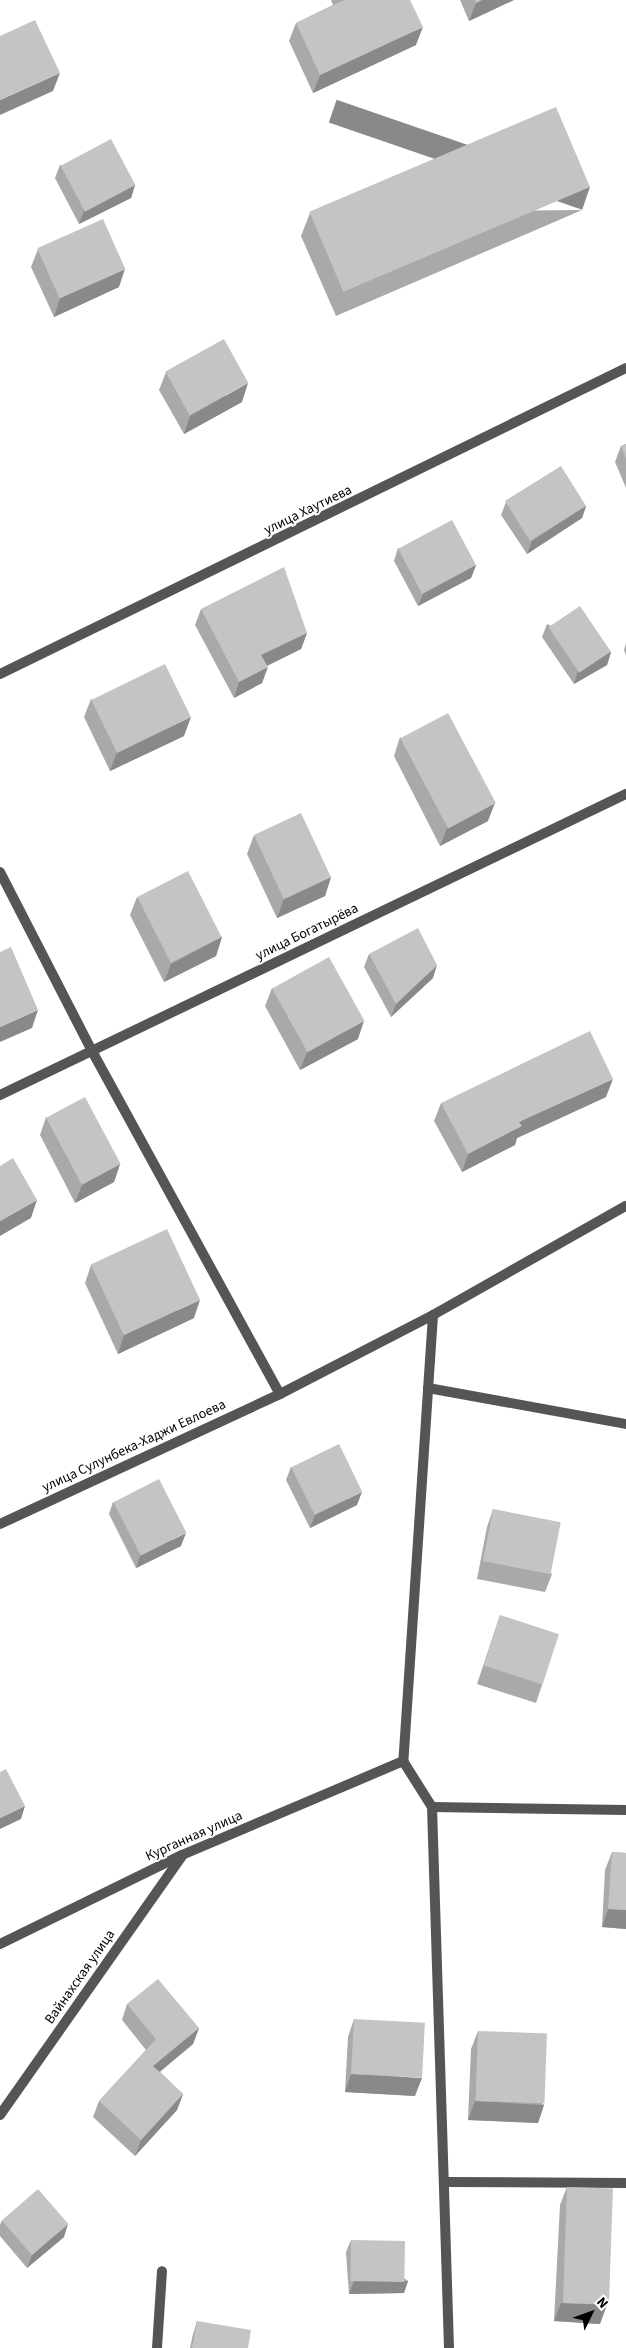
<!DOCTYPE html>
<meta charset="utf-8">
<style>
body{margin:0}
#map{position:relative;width:626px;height:2348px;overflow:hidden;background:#fff;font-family:"Source Sans 3",sans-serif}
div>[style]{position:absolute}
.lane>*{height:10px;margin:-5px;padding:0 5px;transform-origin:5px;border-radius:5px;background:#555}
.street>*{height:10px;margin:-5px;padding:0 5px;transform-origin:5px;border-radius:5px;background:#555}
.wall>*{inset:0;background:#a9a9a9}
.shaded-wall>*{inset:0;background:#898989;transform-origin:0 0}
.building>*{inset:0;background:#c4c4c4;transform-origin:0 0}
span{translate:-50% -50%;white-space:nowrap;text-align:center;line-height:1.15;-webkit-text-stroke:4px #fff;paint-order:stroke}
.street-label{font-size:14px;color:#000}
.north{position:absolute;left:566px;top:2288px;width:50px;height:50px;-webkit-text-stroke:4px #fff;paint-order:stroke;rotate:48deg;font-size:14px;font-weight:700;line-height:20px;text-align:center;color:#000}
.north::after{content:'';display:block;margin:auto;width:18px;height:22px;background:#000;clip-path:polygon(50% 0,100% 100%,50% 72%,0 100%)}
</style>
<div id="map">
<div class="lane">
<div style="left:428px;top:1388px;width:201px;rotate:10.3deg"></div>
<div style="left:432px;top:1807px;width:194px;rotate:0.9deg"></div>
<div style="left:445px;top:2182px;width:181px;rotate:0.3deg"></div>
<div style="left:157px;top:2348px;width:77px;rotate:-86.3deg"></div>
</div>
<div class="street">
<div style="left:0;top:674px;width:697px;rotate:-26.05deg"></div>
<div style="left:0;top:872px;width:201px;rotate:62.8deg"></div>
<div style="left:92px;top:1051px;width:391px;rotate:61.3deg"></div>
<div style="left:0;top:1095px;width:695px;rotate:-25.68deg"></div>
<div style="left:433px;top:1315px;width:222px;rotate:-29.5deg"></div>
<div style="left:0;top:1524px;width:309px;rotate:-24.9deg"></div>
<div style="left:280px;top:1394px;width:172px;rotate:-27.3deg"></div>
<div style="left:433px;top:1315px;width:447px;rotate:93.8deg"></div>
<div style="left:403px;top:1761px;width:54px;rotate:57.8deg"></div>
<div style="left:432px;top:1807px;width:541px;rotate:88.2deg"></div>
<div style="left:0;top:1944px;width:203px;rotate:-26.1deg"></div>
<div style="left:182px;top:1855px;width:240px;rotate:-23deg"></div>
<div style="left:0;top:2115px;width:317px;rotate:-54.9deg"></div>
</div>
<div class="wall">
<div style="clip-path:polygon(331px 0,410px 0,416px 45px,313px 93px,289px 41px,296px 23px,333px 5px)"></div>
<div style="clip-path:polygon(460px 0,514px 0,469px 21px)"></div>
<div style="clip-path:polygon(60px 165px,135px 185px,131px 198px,79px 224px,55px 178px)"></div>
<div style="clip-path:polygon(582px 210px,336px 316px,301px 236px,310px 213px)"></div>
<div style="clip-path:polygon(38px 249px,119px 287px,54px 317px,31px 267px)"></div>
<div style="clip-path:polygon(166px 372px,242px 402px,184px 434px,159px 390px)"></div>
<div style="clip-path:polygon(626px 444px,626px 488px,615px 462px,621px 446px)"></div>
<div style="clip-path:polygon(506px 502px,586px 506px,582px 518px,527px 554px,501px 515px)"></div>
<div style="clip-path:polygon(398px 548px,476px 565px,471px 578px,418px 606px,394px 561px)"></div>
<div style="clip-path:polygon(201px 609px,307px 633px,301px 649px,267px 666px,262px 683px,234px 698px,195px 625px)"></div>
<div style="clip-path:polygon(547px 624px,611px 652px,607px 665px,574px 684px,542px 637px)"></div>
<div style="clip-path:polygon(626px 643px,626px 656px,624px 650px)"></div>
<div style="clip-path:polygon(91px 699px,184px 736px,110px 771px,84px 717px)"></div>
<div style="clip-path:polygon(400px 737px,488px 821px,440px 846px,394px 756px)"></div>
<div style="clip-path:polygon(254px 835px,331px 877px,325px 896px,277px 918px,247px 854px)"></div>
<div style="clip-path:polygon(137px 897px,222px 937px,216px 956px,164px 982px,130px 915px)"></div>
<div style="clip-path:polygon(369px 954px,433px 978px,391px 1017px,364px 967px)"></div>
<div style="clip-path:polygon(272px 988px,358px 1039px,300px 1070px,265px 1006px)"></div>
<div style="clip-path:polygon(606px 1097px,517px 1138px,515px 1145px,462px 1172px,434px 1121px,441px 1103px)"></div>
<div style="clip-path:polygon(46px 1117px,120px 1164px,114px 1182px,75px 1203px,40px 1135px)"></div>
<div style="clip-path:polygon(91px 1265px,194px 1318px,118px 1354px,85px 1283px)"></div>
<div style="clip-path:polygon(291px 1467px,357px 1505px,310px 1528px,286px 1480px)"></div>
<div style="clip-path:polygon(113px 1502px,181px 1546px,136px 1568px,109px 1514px)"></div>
<div style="clip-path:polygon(493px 1509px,552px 1574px,545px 1592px,477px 1579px,487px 1527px)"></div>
<div style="clip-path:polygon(500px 1615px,542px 1685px,536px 1703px,477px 1684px)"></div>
<div style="clip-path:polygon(612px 1852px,626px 1853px,626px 1929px,602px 1927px,605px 1870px)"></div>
<div style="clip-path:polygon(127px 2004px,199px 2028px,193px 2044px,160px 2072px,183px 2094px,177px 2110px,135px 2156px,93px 2117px,99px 2101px,146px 2050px,122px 2020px)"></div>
<div style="clip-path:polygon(354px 2019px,415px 2096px,345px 2092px,348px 2037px)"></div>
<div style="clip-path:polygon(478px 2031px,544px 2105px,538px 2123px,468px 2120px,471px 2049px)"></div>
<div style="clip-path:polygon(567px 2187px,600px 2324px,554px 2321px,560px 2205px)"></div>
<div style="clip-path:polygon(2px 2220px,64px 2237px,27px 2268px,0 2236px,0 2225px)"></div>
<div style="clip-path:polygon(351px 2240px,408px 2281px,404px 2293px,349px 2294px,346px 2252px)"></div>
<div style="clip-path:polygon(197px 2321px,248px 2348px,190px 2348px,193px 2334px)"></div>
</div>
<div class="shaded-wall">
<div style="clip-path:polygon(482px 0,514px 0,469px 21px,476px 3px)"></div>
<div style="clip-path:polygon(423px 27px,416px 45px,313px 93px,320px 75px)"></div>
<div style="clip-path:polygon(60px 73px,53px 91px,0 115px,0 100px)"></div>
<div style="clip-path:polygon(135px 185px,131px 198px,79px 224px,84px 211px)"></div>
<div style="left:590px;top:187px;width:24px;height:268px;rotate:109deg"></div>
<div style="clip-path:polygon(125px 269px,119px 287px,54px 317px,60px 298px)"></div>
<div style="clip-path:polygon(248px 383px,242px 402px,184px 434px,190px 416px)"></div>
<div style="clip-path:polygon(586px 506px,582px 518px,527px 554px,532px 541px)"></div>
<div style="clip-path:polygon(476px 565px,471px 578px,418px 606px,423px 594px)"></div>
<div style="clip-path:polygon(307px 633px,301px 649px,256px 671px,261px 655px)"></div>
<div style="clip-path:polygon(611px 652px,607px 665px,574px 684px,578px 671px)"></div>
<div style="clip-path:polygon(268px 667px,262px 683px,234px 698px,239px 682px)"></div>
<div style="clip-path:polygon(191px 717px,184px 736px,110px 771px,117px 752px)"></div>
<div style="clip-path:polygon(495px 803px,488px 821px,440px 846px,447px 828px)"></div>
<div style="clip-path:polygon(331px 877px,325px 896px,277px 918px,284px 899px)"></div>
<div style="clip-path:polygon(222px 937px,216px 956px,164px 982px,171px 964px)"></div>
<div style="clip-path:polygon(437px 965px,433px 978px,391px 1017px,396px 1004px)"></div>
<div style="clip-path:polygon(38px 1010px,32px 1028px,0 1042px,0 1027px)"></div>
<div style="clip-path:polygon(364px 1021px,358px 1039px,300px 1070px,307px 1052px)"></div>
<div style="clip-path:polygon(613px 1079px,606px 1097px,517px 1138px,515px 1145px,462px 1172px,468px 1154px,519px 1122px)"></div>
<div style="clip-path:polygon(120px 1164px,114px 1182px,75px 1203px,82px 1185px)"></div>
<div style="clip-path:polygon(37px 1200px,31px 1218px,0 1236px,0 1221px)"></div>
<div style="clip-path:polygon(200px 1300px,194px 1318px,118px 1354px,124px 1335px)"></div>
<div style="clip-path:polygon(362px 1492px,357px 1505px,310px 1528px,315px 1515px)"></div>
<div style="clip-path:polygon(186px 1533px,181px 1546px,136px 1568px,140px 1556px)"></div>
<div style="clip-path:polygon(25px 1806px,21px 1819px,0 1829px,0 1818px)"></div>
<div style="clip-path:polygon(608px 1909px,626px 1910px,626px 1929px,602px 1927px)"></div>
<div style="clip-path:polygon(199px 2028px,193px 2044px,147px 2082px,153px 2066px)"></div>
<div style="clip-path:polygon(351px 2074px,422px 2078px,415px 2096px,345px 2092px)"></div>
<div style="clip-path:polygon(183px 2094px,177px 2110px,135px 2156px,141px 2140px)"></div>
<div style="clip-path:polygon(475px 2101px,544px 2105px,538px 2123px,468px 2120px)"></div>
<div style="clip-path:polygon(68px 2224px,64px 2237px,27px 2268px,32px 2255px)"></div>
<div style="clip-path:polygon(354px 2281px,408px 2281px,404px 2293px,349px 2294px)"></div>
<div style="clip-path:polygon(561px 2303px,607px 2305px,600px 2324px,554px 2321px)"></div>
</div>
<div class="building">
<div style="clip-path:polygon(344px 0,410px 0,423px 27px,320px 75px,296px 23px)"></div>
<div style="clip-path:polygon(475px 0,482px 0,476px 3px)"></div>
<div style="clip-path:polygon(35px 20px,60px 73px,0 100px,0 36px)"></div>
<div style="left:556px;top:107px;width:87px;height:268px;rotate:67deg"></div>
<div style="left:111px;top:139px;width:52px;height:57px;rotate:62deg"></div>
<div style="left:103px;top:219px;width:55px;height:72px;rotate:66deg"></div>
<div style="left:224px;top:339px;width:50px;height:67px;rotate:61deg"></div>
<div style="clip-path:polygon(626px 444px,626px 458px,621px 446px)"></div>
<div style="left:561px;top:466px;width:47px;height:66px;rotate:58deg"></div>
<div style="left:452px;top:520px;width:51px;height:61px;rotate:62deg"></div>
<div style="clip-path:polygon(284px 567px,307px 633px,261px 655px,268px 667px,239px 682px,201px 609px)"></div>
<div style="left:580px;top:606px;width:55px;height:38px;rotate:56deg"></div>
<div style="left:165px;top:664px;width:59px;height:82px;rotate:64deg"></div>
<div style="left:448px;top:713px;width:102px;height:54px;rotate:62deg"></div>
<div style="left:301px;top:813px;width:71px;height:52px;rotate:65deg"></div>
<div style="left:188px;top:871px;width:74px;height:57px;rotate:63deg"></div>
<div style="clip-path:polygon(418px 928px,437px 965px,396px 1004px,369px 954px)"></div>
<div style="clip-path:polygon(11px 947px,38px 1010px,0 1027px,0 952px)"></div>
<div style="left:329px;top:957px;width:73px;height:65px;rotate:61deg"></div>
<div style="clip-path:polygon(590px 1031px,613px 1079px,519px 1122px,522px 1126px,468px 1154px,441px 1103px)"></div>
<div style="left:85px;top:1097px;width:76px;height:44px;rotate:62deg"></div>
<div style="clip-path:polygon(13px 1158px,37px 1200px,0 1221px,0 1166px)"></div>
<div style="left:167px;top:1229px;width:78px;height:84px;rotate:65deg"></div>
<div style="left:339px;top:1444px;width:53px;height:53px;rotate:64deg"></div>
<div style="left:159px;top:1479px;width:60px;height:51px;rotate:63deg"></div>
<div style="left:493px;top:1509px;width:69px;height:53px;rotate:11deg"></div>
<div style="left:500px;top:1615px;width:62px;height:53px;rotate:18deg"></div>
<div style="clip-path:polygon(6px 1769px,25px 1806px,0 1818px,0 1772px)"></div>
<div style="clip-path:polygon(612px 1852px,626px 1853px,626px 1910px,608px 1909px)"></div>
<div style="clip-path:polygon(158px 1979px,199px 2028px,153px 2066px,183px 2094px,141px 2140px,99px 2101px,156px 2039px,127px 2004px)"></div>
<div style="left:354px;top:2019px;width:71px;height:55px;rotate:3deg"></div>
<div style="left:478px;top:2031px;width:69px;height:70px;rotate:2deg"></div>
<div style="left:567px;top:2187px;width:46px;height:116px;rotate:2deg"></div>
<div style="left:38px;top:2189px;width:46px;height:48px;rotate:49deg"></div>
<div style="left:351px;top:2240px;width:54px;height:41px;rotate:1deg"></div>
<div style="clip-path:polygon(197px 2321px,251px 2330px,248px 2348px,192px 2348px)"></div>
</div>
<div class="street-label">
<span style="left:308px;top:510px;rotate:-26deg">улица Хаутиева</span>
<span style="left:307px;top:932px;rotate:-26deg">улица Богатырёва</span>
<span style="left:134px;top:1446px;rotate:-25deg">улица Сулунбека-Хаджи Евлоева</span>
<span style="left:194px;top:1836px;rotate:-24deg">Курганная улица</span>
<span style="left:80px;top:1977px;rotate:-55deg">Вайнахская улица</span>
</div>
<div class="north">N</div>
</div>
